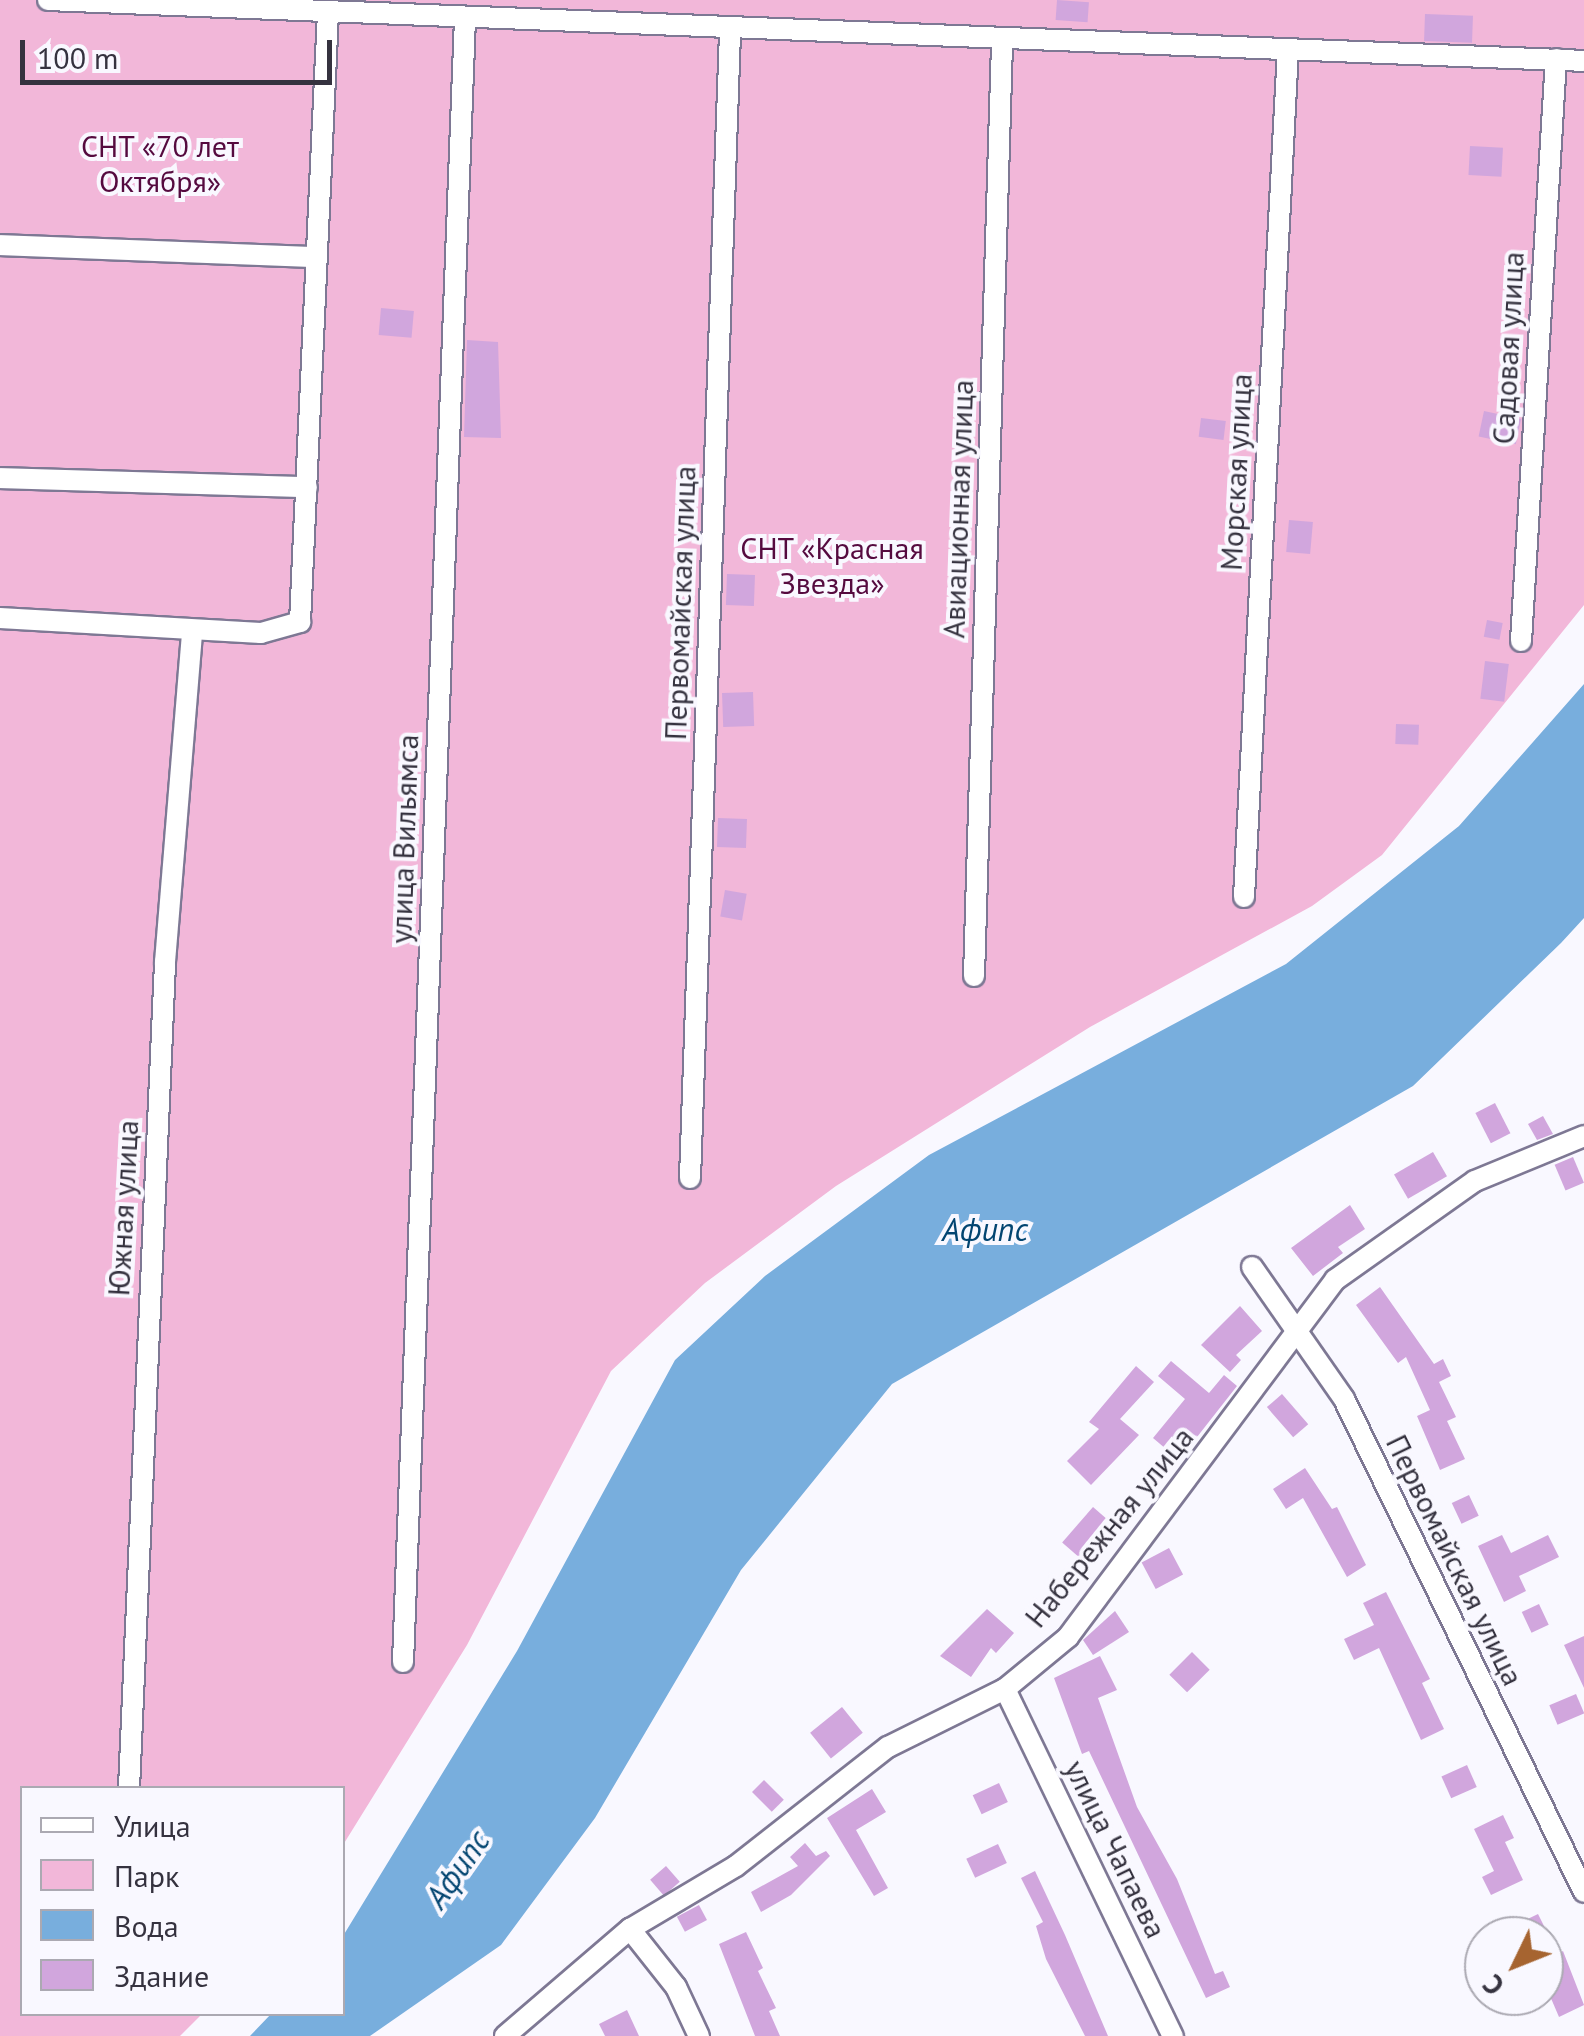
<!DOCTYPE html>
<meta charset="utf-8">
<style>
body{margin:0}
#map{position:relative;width:1584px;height:2036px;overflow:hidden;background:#f9f8ff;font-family:"PT Sans",sans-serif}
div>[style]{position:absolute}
.green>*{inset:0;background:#f2b7d9}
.water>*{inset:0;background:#78aedd}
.building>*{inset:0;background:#d1a6dd;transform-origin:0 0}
.roads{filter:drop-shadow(2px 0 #7e7894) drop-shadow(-2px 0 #7e7894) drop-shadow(0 2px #7e7894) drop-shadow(0 -2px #7e7894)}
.street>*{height:20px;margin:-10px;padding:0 10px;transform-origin:10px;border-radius:10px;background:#fff}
span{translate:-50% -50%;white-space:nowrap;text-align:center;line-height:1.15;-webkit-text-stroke:8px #f9f8ff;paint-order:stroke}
.park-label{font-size:30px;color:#550a3f}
.street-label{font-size:30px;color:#35323f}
.water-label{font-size:32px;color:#034571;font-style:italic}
.legend{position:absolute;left:20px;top:1786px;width:325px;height:230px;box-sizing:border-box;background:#f9f8ff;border:2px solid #aba9b2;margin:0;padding:12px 18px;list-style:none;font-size:30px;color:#35323f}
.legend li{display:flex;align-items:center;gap:20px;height:50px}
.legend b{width:50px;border:2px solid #aba9b2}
.north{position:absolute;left:1464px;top:1916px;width:100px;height:100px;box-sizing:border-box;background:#f9f8ff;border:2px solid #aba9b2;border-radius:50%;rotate:227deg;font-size:28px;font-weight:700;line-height:40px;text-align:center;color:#35323f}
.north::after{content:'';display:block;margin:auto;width:35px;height:45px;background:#a66430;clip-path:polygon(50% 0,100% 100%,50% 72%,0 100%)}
.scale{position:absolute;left:20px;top:40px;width:312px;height:45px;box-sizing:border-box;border:5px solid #35323f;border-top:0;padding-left:12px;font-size:30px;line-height:35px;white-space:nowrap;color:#35323f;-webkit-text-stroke:8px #f9f8ff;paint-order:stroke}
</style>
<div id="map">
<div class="green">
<div style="clip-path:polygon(0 0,1584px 0,1584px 605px,1382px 855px,1312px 906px,1090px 1027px,836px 1186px,705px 1283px,611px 1371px,467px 1645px,343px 1845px,342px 1788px,22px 1788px,22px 2014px,202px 2014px,180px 2036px,0 2036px)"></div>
</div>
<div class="water">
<div style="clip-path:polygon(1584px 684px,1584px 918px,1561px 943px,1413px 1086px,892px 1384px,741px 1570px,595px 1818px,501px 1945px,370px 2036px,250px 2036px,271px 2014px,342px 2014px,343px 1936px,517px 1651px,675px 1360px,765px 1276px,929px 1155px,1286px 964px,1459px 826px)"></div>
</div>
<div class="building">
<div style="left:1057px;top:0;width:32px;height:20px;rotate:4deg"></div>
<div style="left:1425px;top:14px;width:48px;height:27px;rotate:2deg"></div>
<div style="left:1470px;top:146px;width:33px;height:29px;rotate:3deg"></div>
<div style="left:381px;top:308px;width:33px;height:27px;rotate:5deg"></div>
<div style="clip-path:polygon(467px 340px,498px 342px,501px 438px,464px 437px)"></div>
<div style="left:1484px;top:411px;width:38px;height:26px;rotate:12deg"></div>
<div style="left:1201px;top:418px;width:25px;height:19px;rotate:7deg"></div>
<div style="left:1289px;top:520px;width:24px;height:32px;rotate:5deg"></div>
<div style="left:727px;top:574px;width:28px;height:31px;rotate:2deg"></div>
<div style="left:1487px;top:620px;width:16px;height:17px;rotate:11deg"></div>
<div style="left:1485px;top:661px;width:24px;height:38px;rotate:7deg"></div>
<div style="left:753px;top:692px;width:34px;height:31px;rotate:88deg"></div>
<div style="left:1396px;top:724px;width:23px;height:20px;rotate:2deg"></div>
<div style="left:718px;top:818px;width:29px;height:29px;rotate:2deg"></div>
<div style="left:725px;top:890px;width:22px;height:27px;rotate:10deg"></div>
<div style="left:1495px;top:1103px;width:34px;height:22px;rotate:63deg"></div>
<div style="clip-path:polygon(1543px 1116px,1553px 1134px,1537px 1140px,1528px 1124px)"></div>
<div style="left:1433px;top:1152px;width:28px;height:45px;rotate:60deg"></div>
<div style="left:1573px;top:1157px;width:28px;height:20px;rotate:67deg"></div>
<div style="clip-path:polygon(1350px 1205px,1365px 1229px,1338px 1247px,1343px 1253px,1313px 1276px,1291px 1248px)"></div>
<div style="clip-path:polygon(1380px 1287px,1434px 1364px,1443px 1359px,1451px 1376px,1439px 1382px,1456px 1417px,1447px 1421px,1465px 1459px,1440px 1470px,1417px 1416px,1430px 1410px,1406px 1357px,1398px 1363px,1356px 1305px)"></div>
<div style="clip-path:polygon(1240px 1306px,1262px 1331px,1236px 1355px,1241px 1360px,1230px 1372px,1201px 1345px)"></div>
<div style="clip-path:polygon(1171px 1361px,1209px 1393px,1224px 1375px,1237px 1386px,1179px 1460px,1153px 1438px,1185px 1399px,1158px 1376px)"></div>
<div style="clip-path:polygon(1136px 1366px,1154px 1382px,1120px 1419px,1139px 1435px,1091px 1485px,1067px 1461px,1099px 1429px,1089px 1422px)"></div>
<div style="left:1282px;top:1394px;width:40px;height:20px;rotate:49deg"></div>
<div style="clip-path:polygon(1305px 1468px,1332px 1509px,1337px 1507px,1366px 1565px,1347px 1577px,1303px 1498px,1286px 1509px,1273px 1489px)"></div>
<div style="left:1469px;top:1495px;width:23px;height:19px;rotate:65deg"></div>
<div style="left:1093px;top:1507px;width:30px;height:47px;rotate:41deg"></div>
<div style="clip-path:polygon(1502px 1535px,1511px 1553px,1548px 1535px,1559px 1557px,1519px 1576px,1526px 1591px,1504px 1602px,1478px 1546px)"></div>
<div style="left:1169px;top:1548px;width:30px;height:31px;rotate:62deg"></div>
<div style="clip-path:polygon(1386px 1592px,1430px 1679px,1422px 1683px,1444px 1729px,1421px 1740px,1379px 1648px,1354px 1660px,1344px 1639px,1374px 1625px,1363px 1603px)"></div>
<div style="left:1539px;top:1604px;width:23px;height:19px;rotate:65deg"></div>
<div style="clip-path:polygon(987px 1609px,1014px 1633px,996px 1653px,991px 1648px,971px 1677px,940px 1656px)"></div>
<div style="clip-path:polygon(1115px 1611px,1129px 1632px,1093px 1655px,1083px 1640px)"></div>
<div style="clip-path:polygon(1584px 1636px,1584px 1688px,1564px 1645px)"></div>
<div style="left:1192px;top:1652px;width:25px;height:32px;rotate:45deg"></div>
<div style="clip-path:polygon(1100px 1656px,1117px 1690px,1098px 1698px,1137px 1807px,1177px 1879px,1215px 1974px,1223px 1971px,1230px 1987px,1206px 1998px,1089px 1751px,1082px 1754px,1054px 1678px)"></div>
<div style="left:1576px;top:1694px;width:21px;height:29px;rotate:67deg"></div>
<div style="left:842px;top:1707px;width:33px;height:41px;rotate:51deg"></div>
<div style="left:1467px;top:1765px;width:24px;height:28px;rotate:66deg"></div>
<div style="left:764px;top:1780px;width:28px;height:17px;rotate:45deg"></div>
<div style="left:999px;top:1783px;width:21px;height:29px;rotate:65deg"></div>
<div style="clip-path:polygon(872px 1789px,886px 1812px,856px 1830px,888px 1888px,874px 1896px,827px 1818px)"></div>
<div style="clip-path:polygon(1503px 1815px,1514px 1838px,1505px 1842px,1523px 1880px,1491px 1895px,1482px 1877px,1494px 1871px,1474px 1829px)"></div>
<div style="clip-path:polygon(805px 1843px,816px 1856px,826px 1851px,830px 1856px,791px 1895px,761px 1912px,751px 1892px,798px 1866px,790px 1857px)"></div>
<div style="left:998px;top:1844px;width:21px;height:35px;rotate:65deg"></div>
<div style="left:666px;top:1866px;width:21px;height:21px;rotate:49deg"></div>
<div style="clip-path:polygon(1035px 1871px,1065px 1935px,1108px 2036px,1085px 2036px,1046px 1959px,1036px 1926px,1043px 1922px,1021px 1878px)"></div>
<div style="left:699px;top:1905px;width:17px;height:25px;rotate:62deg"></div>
<div style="clip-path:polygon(1538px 1914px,1558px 1954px,1563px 1951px,1584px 2005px,1559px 2017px,1544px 1982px,1544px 1936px,1492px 1936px)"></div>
<div style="clip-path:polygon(746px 1932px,763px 1968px,758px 1971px,776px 2008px,769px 2011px,780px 2036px,755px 2036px,719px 1944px)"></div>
<div style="clip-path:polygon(627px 2010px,639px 2036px,605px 2036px,599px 2024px)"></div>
</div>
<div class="roads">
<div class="street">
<div style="left:48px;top:0;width:1537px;rotate:2.27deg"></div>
<div style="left:0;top:245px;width:315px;rotate:2.2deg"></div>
<div style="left:0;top:478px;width:307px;rotate:1.7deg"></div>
<div style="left:0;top:618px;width:261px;rotate:3.3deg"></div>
<div style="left:261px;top:633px;width:41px;rotate:-15.8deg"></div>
<div style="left:300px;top:622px;width:611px;rotate:-87.37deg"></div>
<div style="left:1521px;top:641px;width:583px;rotate:-86.56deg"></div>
<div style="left:1244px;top:897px;width:848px;rotate:-87.03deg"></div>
<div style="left:974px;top:976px;width:933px;rotate:-88.28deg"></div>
<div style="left:690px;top:1178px;width:1148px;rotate:-88deg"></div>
<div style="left:1252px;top:1267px;width:161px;rotate:55.1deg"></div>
<div style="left:1344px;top:1399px;width:548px;rotate:64.04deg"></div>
<div style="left:403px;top:1662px;width:1644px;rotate:-87.84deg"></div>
<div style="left:1005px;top:1689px;width:386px;rotate:64.2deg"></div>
<div style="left:129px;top:1788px;width:827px;rotate:-87.5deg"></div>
<div style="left:165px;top:962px;width:331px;rotate:-85.3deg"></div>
<div style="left:630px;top:1929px;width:74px;rotate:51.6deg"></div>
<div style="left:676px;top:1987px;width:54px;rotate:64.9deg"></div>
<div style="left:505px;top:2036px;width:165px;rotate:-40.6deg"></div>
<div style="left:630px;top:1929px;width:123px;rotate:-30.7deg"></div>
<div style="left:736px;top:1866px;width:193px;rotate:-38.1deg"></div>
<div style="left:888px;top:1747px;width:131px;rotate:-26.4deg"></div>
<div style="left:1005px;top:1689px;width:82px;rotate:-39.5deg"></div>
<div style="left:1068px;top:1637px;width:446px;rotate:-53.2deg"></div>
<div style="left:1335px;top:1280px;width:171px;rotate:-35.3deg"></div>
<div style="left:1475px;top:1181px;width:118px;rotate:-22.4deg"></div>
</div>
</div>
<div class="park-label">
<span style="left:160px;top:163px">СНТ «70 лет<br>Октября»</span>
<span style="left:832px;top:565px">СНТ «Красная<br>Звезда»</span>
</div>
<div class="street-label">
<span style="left:1508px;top:348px;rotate:-87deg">Садовая улица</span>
<span style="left:1236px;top:472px;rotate:-87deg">Морская улица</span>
<span style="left:958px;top:509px;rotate:-88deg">Авиационная улица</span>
<span style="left:680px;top:603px;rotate:-88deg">Первомайская улица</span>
<span style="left:404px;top:839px;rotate:-88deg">улица Вильямса</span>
<span style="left:123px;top:1208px;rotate:-87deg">Южная улица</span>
<span style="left:1109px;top:1527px;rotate:-51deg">Набережная улица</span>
<span style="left:1455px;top:1560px;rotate:64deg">Первомайская улица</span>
<span style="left:1116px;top:1849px;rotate:64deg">улица Чапаева</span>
</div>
<div class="water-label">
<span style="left:985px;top:1229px">Афипс</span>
<span style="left:457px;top:1869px;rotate:-55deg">Афипс</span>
</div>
<ul class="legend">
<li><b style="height:12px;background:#fff"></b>Улица</li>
<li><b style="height:28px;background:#f2b7d9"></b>Парк</li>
<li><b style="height:28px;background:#78aedd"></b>Вода</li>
<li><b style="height:28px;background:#d1a6dd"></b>Здание</li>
</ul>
<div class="north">С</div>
<div class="scale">100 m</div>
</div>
